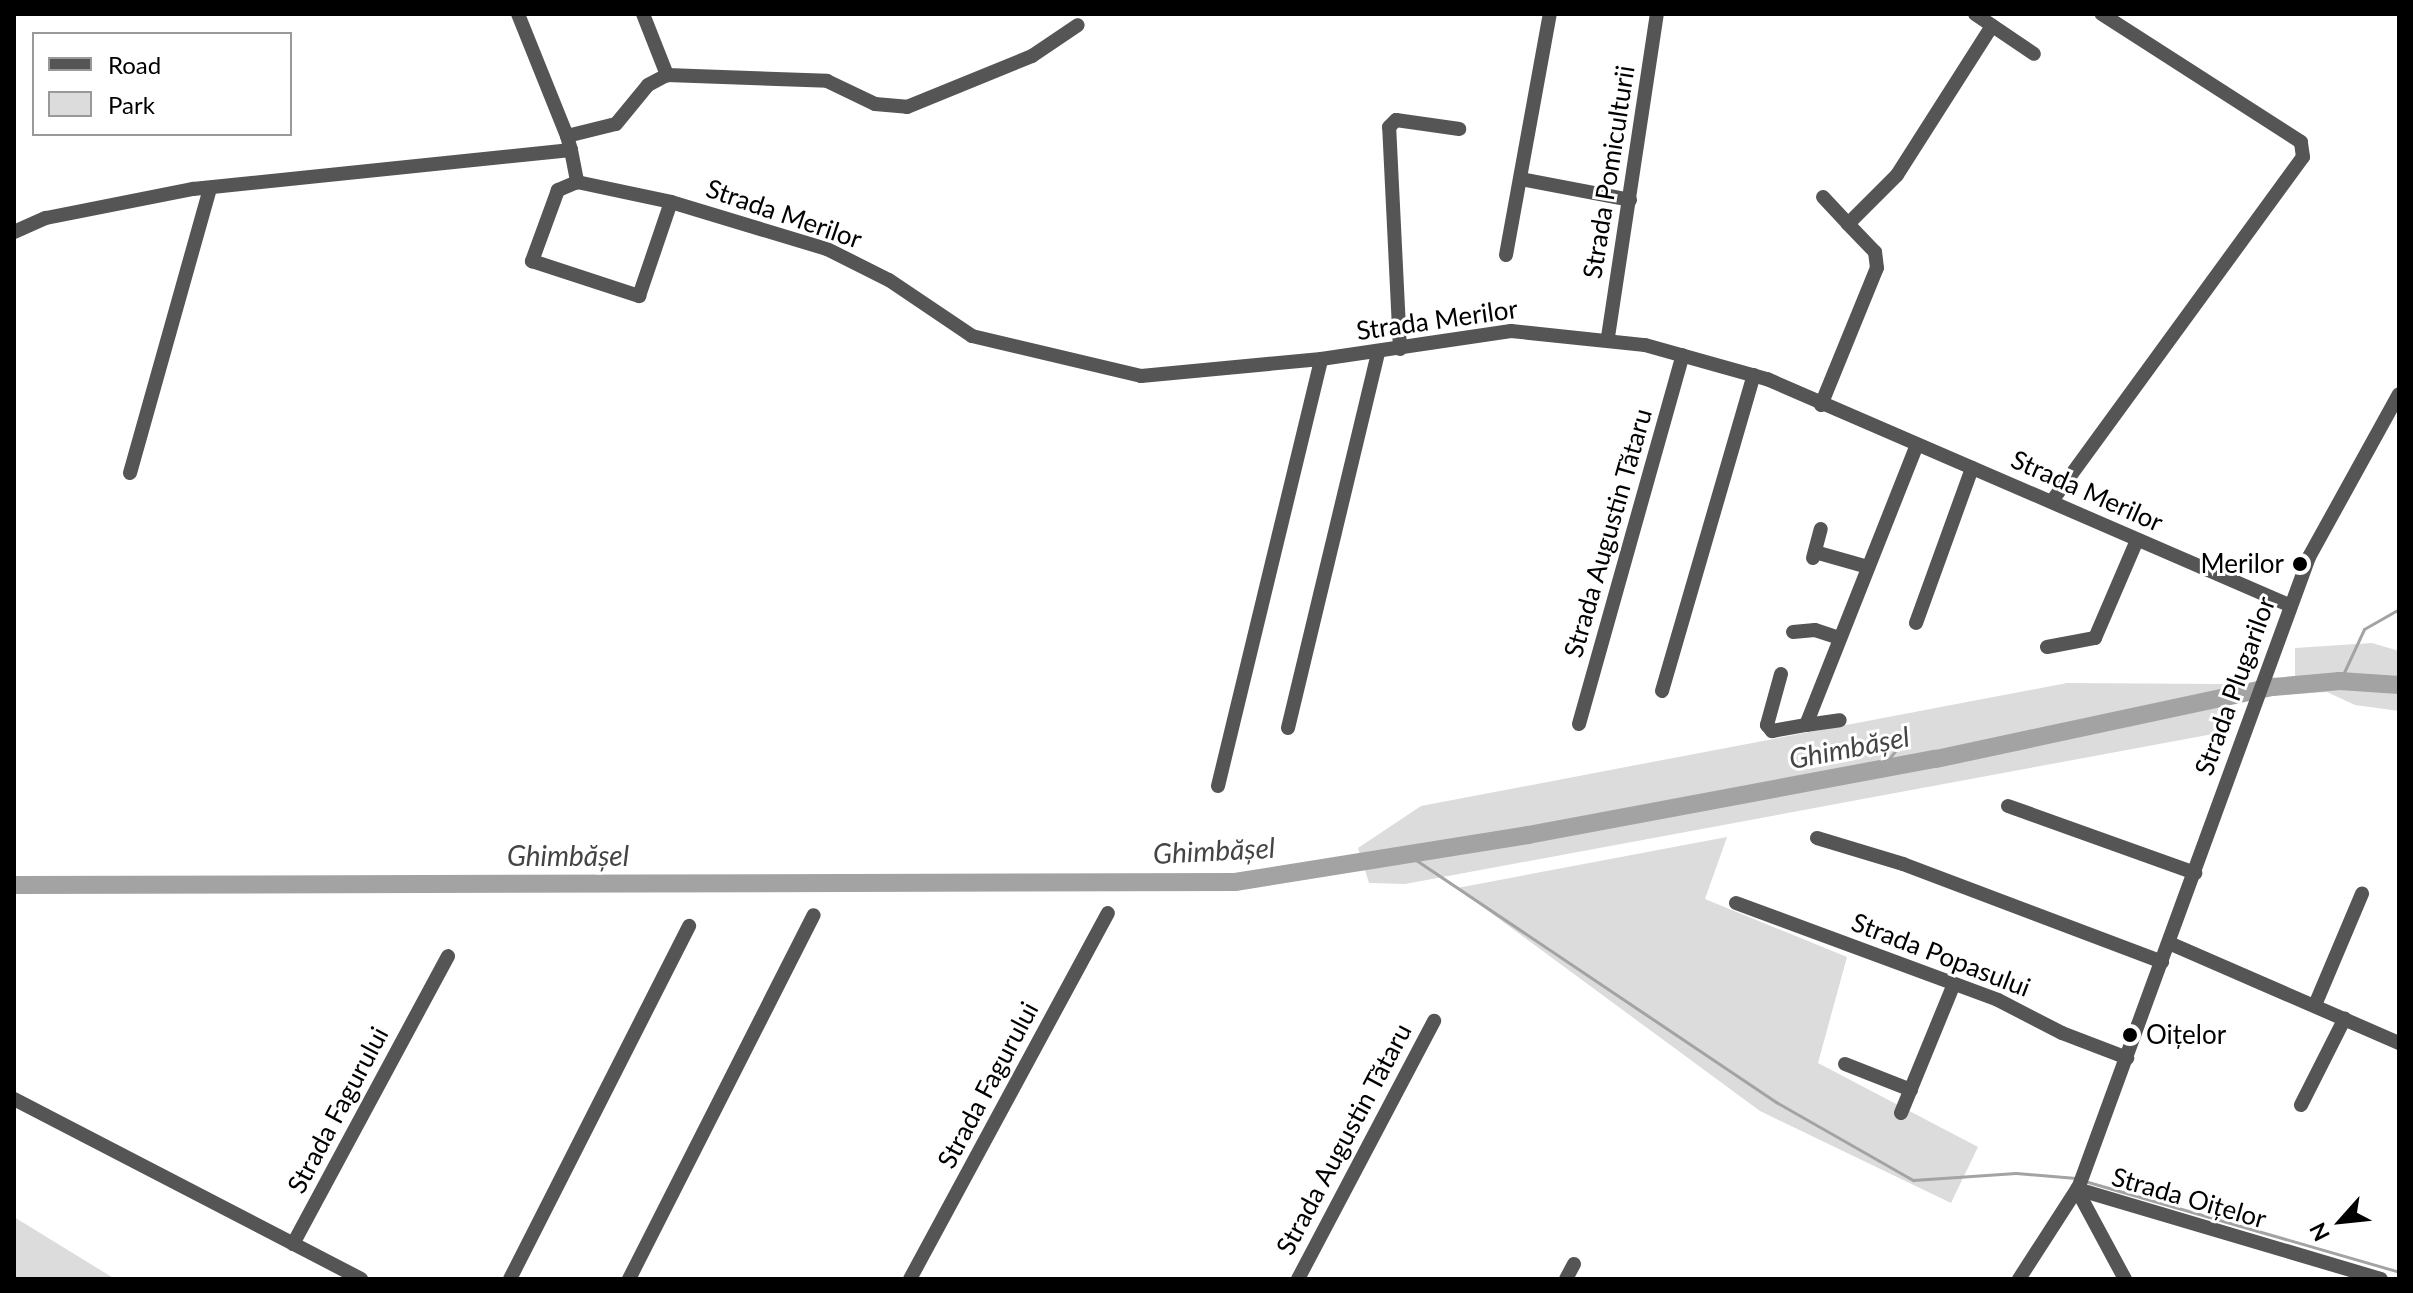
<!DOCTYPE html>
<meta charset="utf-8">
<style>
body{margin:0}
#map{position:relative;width:2413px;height:1293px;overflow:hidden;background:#fff;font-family:Lato,sans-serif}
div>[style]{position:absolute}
.green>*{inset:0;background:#dcdcdc}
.stream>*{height:3px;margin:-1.5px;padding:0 1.5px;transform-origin:1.5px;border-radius:1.5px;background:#a3a3a3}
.river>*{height:18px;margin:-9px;padding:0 9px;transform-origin:9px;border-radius:9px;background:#a3a3a3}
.minor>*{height:14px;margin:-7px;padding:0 7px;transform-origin:7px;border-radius:7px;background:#555}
.dots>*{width:22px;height:22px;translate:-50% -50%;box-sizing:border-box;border:4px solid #fff;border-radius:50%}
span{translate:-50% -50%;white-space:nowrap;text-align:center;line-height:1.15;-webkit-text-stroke:6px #fff;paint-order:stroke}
.street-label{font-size:26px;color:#000}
.poi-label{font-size:26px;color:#000}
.right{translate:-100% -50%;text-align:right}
.left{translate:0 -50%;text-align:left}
.water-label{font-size:28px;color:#444;font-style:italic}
.frame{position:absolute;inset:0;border:16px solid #000;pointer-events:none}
.legend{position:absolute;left:32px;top:32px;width:260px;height:104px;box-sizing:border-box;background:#fff;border:2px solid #999;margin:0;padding:10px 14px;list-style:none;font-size:24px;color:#000}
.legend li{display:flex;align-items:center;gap:16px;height:40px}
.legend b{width:40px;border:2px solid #999}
.north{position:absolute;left:2301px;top:1181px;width:80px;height:80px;-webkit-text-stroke:6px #fff;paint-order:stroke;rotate:243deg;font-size:22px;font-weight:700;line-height:32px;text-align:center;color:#000}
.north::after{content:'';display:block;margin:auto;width:28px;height:36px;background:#000;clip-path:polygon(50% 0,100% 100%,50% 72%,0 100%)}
</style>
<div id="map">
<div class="green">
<div style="clip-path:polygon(2372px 643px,2399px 651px,2399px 711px,2355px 705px,2327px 692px,2295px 694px,2295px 648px)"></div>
<div style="clip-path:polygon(2067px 683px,2223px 684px,2213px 734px,1405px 884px,1369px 883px,1358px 848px,1421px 806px)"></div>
<div style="clip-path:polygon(1727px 837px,1705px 899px,1847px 957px,1818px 1063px,1978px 1147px,1951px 1203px,1760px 1111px,1457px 888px)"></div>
<div style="clip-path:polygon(14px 1217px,115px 1279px,14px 1279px)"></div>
</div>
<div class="stream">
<div style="left:2340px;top:681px;width:57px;rotate:-65.2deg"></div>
<div style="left:2364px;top:629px;width:40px;rotate:-29.7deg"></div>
<div style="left:1881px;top:769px;width:23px;rotate:-52deg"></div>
<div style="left:1407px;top:854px;width:445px;rotate:33.9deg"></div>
<div style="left:1776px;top:1102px;width:158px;rotate:29.7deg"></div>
<div style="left:1913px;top:1180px;width:103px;rotate:-3.9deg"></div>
<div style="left:2016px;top:1173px;width:60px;rotate:4.8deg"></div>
<div style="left:2088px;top:1182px;width:324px;rotate:16.1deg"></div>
</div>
<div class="river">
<div style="left:14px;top:885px;width:1221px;rotate:-0.14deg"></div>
<div style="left:1235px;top:882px;width:297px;rotate:-9.1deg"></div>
<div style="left:1528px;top:835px;width:415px;rotate:-10.6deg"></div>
<div style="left:1936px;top:759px;width:345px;rotate:-12.1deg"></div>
<div style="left:2273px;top:687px;width:67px;rotate:-5.1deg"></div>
<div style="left:2340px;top:681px;width:59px;rotate:3.9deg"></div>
</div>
<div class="minor">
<div style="left:518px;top:14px;width:131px;rotate:68.1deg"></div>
<div style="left:643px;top:14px;width:66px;rotate:68.5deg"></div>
<div style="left:1975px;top:14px;width:71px;rotate:34.1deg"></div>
<div style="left:571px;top:150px;width:15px;rotate:-106deg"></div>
<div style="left:567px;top:136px;width:50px;rotate:-13.8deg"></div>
<div style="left:616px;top:124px;width:50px;rotate:-50.6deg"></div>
<div style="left:648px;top:85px;width:21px;rotate:-28deg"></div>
<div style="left:667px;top:75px;width:160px;rotate:2.1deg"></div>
<div style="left:827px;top:81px;width:53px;rotate:25.6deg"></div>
<div style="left:875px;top:104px;width:32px;rotate:5deg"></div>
<div style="left:907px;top:107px;width:135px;rotate:-22.2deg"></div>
<div style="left:1032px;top:56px;width:55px;rotate:-34deg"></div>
<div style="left:1521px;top:179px;width:111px;rotate:10.9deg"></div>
<div style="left:577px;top:182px;width:21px;rotate:157deg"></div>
<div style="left:558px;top:190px;width:76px;rotate:110.1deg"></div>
<div style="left:532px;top:261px;width:113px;rotate:18.1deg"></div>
<div style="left:639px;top:296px;width:99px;rotate:-71.2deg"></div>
<div style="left:671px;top:202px;width:163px;rotate:16.8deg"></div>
<div style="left:827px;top:249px;width:69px;rotate:26.6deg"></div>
<div style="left:889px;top:280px;width:100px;rotate:34deg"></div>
<div style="left:972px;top:336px;width:174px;rotate:13.3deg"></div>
<div style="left:1141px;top:376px;width:181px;rotate:-5.4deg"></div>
<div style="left:1321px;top:359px;width:192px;rotate:-8.4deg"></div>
<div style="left:1511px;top:331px;width:135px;rotate:6deg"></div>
<div style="left:1645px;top:345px;width:127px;rotate:15.6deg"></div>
<div style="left:1767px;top:379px;width:569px;rotate:23.41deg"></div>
<div style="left:1823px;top:197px;width:37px;rotate:47deg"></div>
<div style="left:14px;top:232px;width:35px;rotate:-24deg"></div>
<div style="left:46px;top:218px;width:150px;rotate:-11.2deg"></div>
<div style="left:193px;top:189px;width:380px;rotate:-5.9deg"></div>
<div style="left:571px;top:150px;width:33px;rotate:79deg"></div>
<div style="left:577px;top:182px;width:96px;rotate:12deg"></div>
<div style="left:1506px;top:255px;width:245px;rotate:-79.7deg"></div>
<div style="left:1608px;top:337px;width:327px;rotate:-81.4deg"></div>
<div style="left:1400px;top:349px;width:222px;rotate:-92.8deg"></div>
<div style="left:1389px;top:127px;width:10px;rotate:-45deg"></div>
<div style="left:1396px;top:120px;width:64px;rotate:8.1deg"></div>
<div style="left:1821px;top:405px;width:148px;rotate:-67.8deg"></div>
<div style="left:1877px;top:268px;width:16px;rotate:-97deg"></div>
<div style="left:1875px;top:252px;width:39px;rotate:-134deg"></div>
<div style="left:1848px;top:224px;width:69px;rotate:-45deg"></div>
<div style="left:1897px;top:175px;width:177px;rotate:-57.5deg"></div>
<div style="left:130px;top:473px;width:296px;rotate:-74.3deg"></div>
<div style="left:2052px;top:501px;width:426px;rotate:-53.9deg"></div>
<div style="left:2303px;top:157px;width:15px;rotate:-98deg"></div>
<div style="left:2301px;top:142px;width:237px;rotate:-147.3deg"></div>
<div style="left:1815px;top:552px;width:55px;rotate:15.8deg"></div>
<div style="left:1813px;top:558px;width:30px;rotate:-75deg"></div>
<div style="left:1916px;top:623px;width:165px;rotate:-70.1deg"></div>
<div style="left:1793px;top:632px;width:22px;rotate:-5deg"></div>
<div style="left:1815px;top:630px;width:26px;rotate:18deg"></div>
<div style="left:2047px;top:647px;width:49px;rotate:-10.6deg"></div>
<div style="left:2095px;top:638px;width:107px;rotate:-66.8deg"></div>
<div style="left:1781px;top:674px;width:53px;rotate:105.4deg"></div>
<div style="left:1767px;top:725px;width:8px;rotate:50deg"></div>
<div style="left:1772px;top:731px;width:35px;rotate:-10deg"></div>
<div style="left:1806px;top:725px;width:301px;rotate:-68.4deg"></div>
<div style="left:1662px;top:691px;width:329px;rotate:-73.8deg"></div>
<div style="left:1579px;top:724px;width:383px;rotate:-74.3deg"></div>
<div style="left:1806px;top:725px;width:34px;rotate:-8deg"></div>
<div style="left:1288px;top:728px;width:387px;rotate:-76.5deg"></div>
<div style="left:1218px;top:786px;width:439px;rotate:-76.4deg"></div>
<div style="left:2008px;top:806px;width:199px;rotate:19.7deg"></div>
<div style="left:1817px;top:838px;width:90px;rotate:16.8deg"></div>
<div style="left:1903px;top:864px;width:277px;rotate:20.7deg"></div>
<div style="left:1736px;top:903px;width:279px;rotate:20.3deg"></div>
<div style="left:1998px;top:1000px;width:72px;rotate:27.3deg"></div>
<div style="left:2062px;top:1033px;width:70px;rotate:21deg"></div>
<div style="left:2169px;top:943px;width:251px;rotate:23.5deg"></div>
<div style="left:2315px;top:1005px;width:121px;rotate:-67.1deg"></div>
<div style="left:1845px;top:1064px;width:71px;rotate:21.5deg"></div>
<div style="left:14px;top:1099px;width:391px;rotate:27.4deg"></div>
<div style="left:2301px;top:1105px;width:97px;rotate:-63.2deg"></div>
<div style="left:1901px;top:1113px;width:139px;rotate:-67.7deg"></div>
<div style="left:2077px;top:1189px;width:317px;rotate:16.5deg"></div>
<div style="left:2077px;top:1190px;width:101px;rotate:61.7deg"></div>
<div style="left:293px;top:1244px;width:327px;rotate:-61.7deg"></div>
<div style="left:510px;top:1279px;width:396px;rotate:-63.1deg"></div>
<div style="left:629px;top:1279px;width:408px;rotate:-63.1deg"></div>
<div style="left:910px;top:1279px;width:416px;rotate:-61.6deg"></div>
<div style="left:1298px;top:1279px;width:292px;rotate:-62.2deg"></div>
<div style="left:1566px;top:1279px;width:17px;rotate:-62deg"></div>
<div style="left:2019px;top:1279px;width:111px;rotate:-57.2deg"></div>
<div style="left:2079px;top:1186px;width:670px;rotate:-69.91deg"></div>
<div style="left:2309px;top:557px;width:186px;rotate:-61.1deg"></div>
</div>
<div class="dots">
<div style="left:2300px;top:564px;background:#000"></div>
<div style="left:2130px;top:1035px;background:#000"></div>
</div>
<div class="street-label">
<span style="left:1609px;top:172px;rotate:-81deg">Strada Pomiculturii</span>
<span style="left:784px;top:214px;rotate:19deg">Strada Merilor</span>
<span style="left:1437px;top:320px;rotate:-8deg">Strada Merilor</span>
<span style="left:2087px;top:491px;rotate:24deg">Strada Merilor</span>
<span style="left:1608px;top:533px;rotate:-74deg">Strada Augustin Tătaru</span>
<span style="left:2235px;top:686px;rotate:-70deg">Strada Plugarilor</span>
<span style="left:1941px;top:955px;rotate:21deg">Strada Popasului</span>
<span style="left:988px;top:1085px;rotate:-62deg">Strada Fagurului</span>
<span style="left:338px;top:1110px;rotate:-62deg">Strada Fagurului</span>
<span style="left:1344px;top:1139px;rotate:-62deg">Strada Augustin Tătaru</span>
<span style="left:2189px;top:1198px;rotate:16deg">Strada Oițelor</span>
</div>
<div class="poi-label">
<span class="right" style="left:2284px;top:564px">Merilor</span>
<span class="left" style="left:2146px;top:1035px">Oițelor</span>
</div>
<div class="water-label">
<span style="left:1849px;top:747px;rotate:-11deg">Ghimbășel</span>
<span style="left:1214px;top:850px;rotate:-3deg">Ghimbășel</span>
<span style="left:568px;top:855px">Ghimbășel</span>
</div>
<div class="frame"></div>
<ul class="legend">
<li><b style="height:10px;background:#555"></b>Road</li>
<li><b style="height:22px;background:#dcdcdc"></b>Park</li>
</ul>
<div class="north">N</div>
</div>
